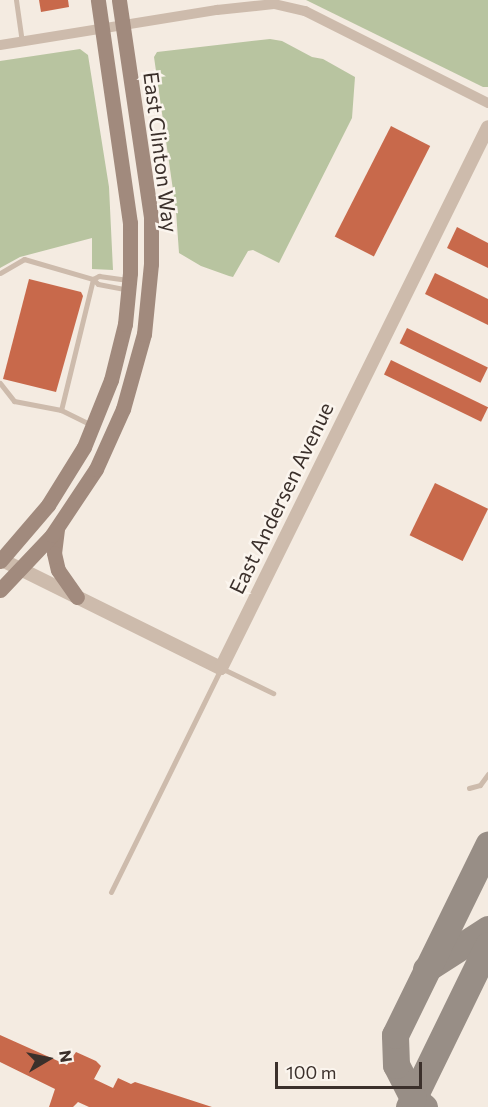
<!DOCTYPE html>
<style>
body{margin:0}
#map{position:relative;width:488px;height:1107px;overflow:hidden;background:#f4ebe1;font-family:Commissioner,sans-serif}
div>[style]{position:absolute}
.green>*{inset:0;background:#b8c4a0}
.taxiway>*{height:27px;margin:-13.5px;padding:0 13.5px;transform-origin:13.5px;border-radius:13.5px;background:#988e86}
.building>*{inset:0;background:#c8694b;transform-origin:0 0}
.service>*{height:5px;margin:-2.5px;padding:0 2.5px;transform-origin:2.5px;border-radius:2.5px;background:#cdbbac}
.minor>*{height:10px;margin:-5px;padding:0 5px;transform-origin:5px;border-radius:5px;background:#cdbbac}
.tertiary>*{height:14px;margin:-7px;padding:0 7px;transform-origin:7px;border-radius:7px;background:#cdbbac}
.secondary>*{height:15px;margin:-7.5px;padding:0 7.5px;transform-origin:7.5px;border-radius:7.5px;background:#a18a7d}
span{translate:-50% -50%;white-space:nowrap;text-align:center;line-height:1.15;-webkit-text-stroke:5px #fbf5ee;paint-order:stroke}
.street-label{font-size:21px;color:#3b302b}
.north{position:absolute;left:18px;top:1029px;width:60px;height:60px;-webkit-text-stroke:4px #fbf5ee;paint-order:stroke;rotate:81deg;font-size:16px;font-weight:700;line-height:24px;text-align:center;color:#3b302b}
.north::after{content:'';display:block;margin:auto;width:21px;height:27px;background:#3b302b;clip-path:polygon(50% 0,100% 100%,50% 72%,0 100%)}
.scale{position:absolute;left:275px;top:1062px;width:147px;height:27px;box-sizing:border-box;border:3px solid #3b302b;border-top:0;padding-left:8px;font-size:18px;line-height:21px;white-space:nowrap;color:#3b302b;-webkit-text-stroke:4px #fbf5ee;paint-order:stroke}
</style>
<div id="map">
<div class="green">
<div style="clip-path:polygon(306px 0,488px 0,488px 87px,483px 87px)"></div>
<div style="clip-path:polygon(270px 39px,282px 41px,312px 57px,323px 59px,355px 77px,352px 118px,279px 263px,253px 250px,248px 251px,233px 277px,229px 276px,201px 266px,179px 253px,176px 211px,154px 57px,157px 52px)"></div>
<div style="clip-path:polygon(80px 49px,88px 55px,109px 187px,113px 270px,92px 269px,92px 238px,20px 257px,0 268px,0 61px)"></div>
</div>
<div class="taxiway">
<div style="left:426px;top:969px;width:74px;rotate:-32.8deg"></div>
<div style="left:409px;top:1107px;width:180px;rotate:-64deg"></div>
<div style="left:424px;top:1107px;width:14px;rotate:-141deg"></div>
<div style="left:413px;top:1098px;width:37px;rotate:-117deg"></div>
<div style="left:396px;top:1065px;width:30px;rotate:-92deg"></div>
<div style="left:395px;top:1035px;width:212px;rotate:-63.9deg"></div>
</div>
<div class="building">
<div style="clip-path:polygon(39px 0,68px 0,69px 7px,41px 12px)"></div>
<div style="left:391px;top:126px;width:44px;height:124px;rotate:27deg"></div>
<div style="clip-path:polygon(457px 227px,488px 243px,488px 268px,447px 248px)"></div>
<div style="clip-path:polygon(435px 273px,488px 299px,488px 325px,425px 294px)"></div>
<div style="clip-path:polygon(29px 279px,81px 292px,83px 296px,56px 392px,3px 379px)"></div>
<div style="left:407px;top:328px;width:90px;height:17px;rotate:26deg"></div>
<div style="left:391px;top:360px;width:108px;height:16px;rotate:26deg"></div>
<div style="left:435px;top:483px;width:59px;height:58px;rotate:26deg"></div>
<div style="clip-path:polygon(0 1035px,67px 1065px,76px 1052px,96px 1061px,101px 1066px,94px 1079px,113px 1088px,118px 1078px,131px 1084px,135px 1082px,212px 1107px,89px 1107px,78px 1102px,73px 1107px,49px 1107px,55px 1089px,0 1062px)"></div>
</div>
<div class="service">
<div style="left:16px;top:0;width:42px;rotate:81.9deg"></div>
<div style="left:0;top:273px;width:28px;rotate:-30deg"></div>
<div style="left:24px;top:259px;width:72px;rotate:16.2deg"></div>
<div style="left:93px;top:279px;width:135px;rotate:103.7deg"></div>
<div style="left:61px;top:410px;width:34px;rotate:26deg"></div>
<div style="left:93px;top:279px;width:7px;rotate:45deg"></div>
<div style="left:98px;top:284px;width:31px;rotate:11deg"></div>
<div style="left:93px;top:279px;width:7px;rotate:-27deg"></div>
<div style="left:99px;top:276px;width:29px;rotate:8deg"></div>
<div style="left:0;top:383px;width:23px;rotate:52deg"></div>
<div style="left:14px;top:401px;width:48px;rotate:10.8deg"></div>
<div style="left:469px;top:788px;width:11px;rotate:-15deg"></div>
<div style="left:480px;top:785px;width:14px;rotate:-54deg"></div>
<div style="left:111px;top:892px;width:250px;rotate:-63.8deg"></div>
<div style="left:221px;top:668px;width:58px;rotate:25.7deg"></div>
</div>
<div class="minor">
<div style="left:0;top:45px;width:220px;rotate:-9.2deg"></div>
<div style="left:217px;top:10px;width:57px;rotate:-6deg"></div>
<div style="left:274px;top:4px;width:32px;rotate:13deg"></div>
<div style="left:305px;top:11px;width:205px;rotate:26.7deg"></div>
</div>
<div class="tertiary">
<div style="left:2px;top:560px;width:244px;rotate:26.3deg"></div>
<div style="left:221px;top:668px;width:603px;rotate:-63.73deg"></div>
</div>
<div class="secondary">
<div style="left:57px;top:529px;width:24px;rotate:97deg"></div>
<div style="left:54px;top:553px;width:17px;rotate:77deg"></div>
<div style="left:58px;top:570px;width:33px;rotate:55deg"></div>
<div style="left:0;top:561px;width:74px;rotate:-49.4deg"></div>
<div style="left:48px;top:505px;width:68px;rotate:-58.2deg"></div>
<div style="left:84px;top:447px;width:72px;rotate:-68.1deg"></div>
<div style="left:111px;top:380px;width:58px;rotate:-76deg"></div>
<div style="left:125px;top:324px;width:51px;rotate:-84.4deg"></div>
<div style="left:130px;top:273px;width:50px;rotate:-90deg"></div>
<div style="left:130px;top:223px;width:225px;rotate:-98.2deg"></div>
<div style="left:0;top:590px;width:76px;rotate:-46.6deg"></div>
<div style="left:52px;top:535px;width:79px;rotate:-56.3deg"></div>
<div style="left:96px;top:469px;width:66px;rotate:-65.8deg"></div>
<div style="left:123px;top:409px;width:78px;rotate:-74.4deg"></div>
<div style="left:144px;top:334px;width:70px;rotate:-84.3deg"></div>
<div style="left:151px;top:264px;width:47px;rotate:-90deg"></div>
<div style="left:151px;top:217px;width:219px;rotate:-98.4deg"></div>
</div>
<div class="street-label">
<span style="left:161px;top:152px;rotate:83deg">East Clinton Way</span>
<span style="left:281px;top:498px;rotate:-64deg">East Andersen Avenue</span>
</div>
<div class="north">N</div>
<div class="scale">100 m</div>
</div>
